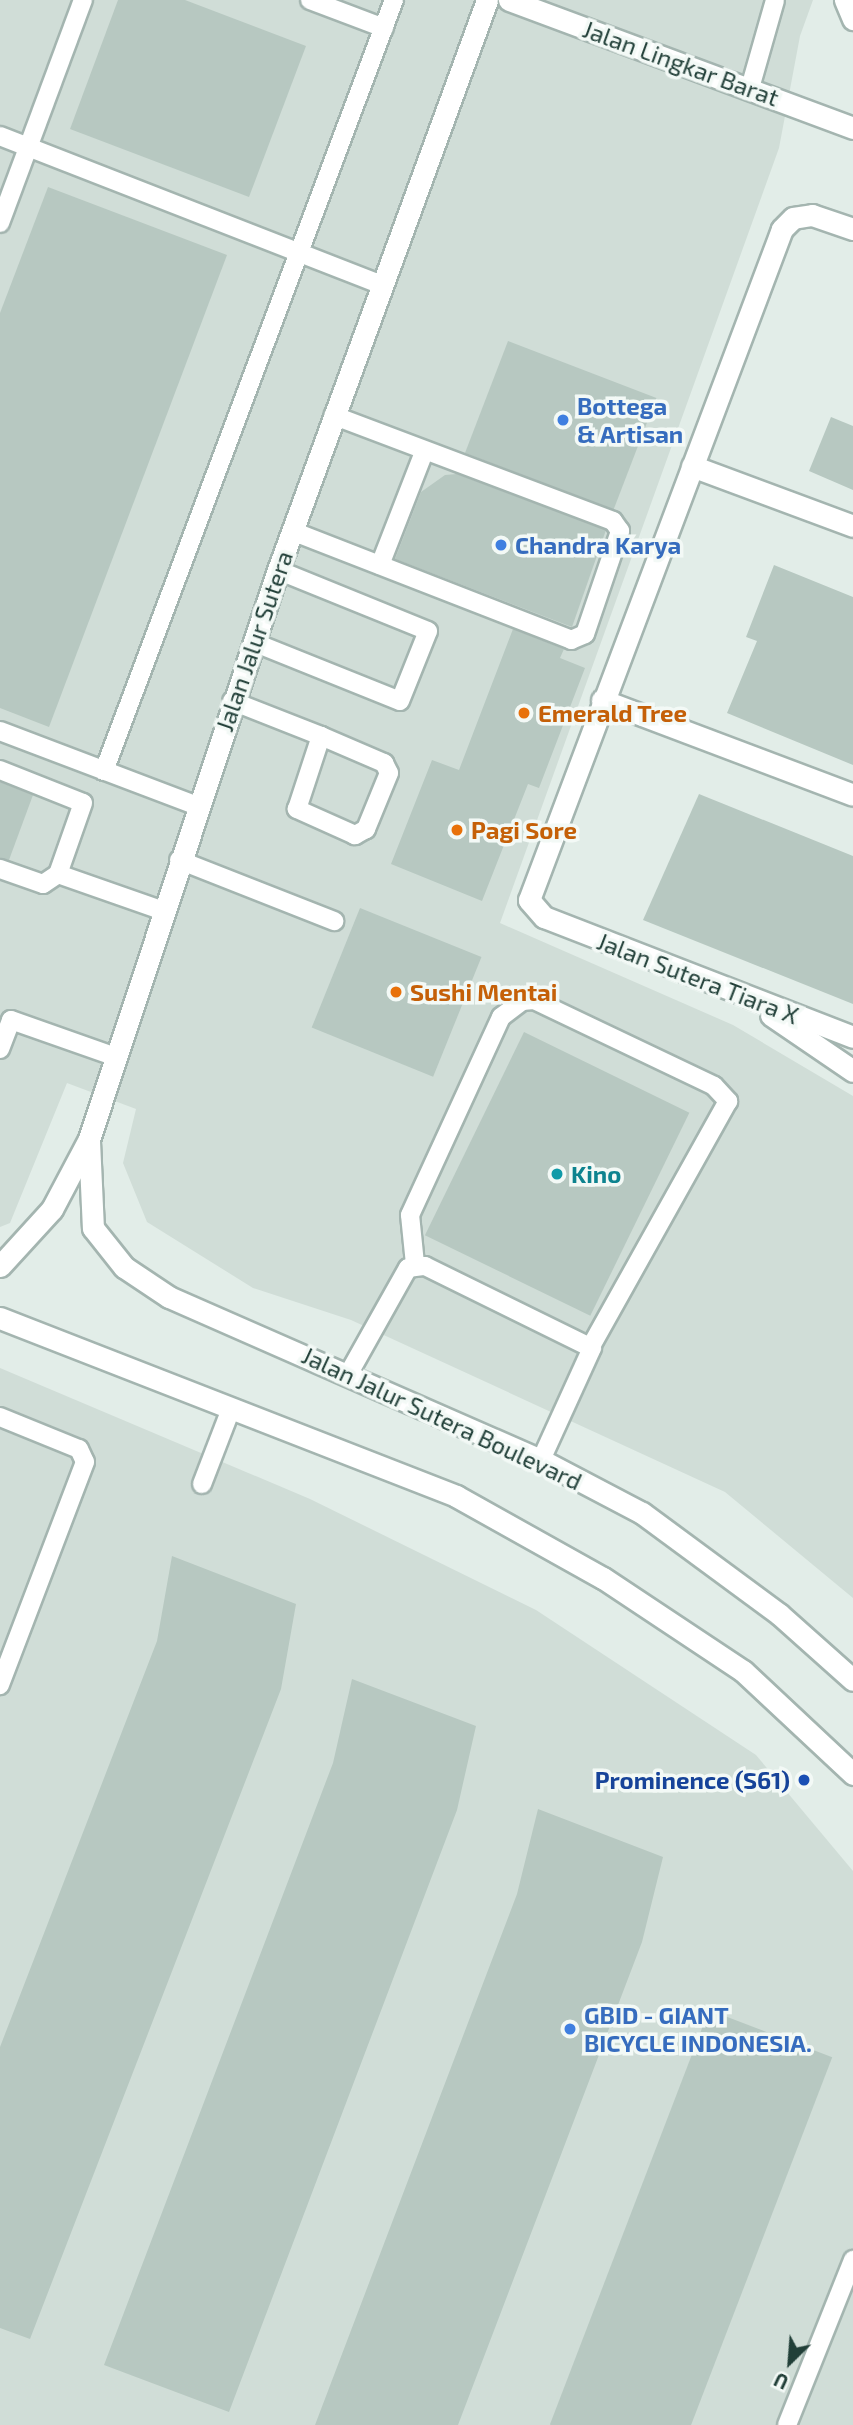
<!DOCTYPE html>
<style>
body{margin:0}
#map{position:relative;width:853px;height:2425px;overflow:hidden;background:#e2ede8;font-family:"Exo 2",sans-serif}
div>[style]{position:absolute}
.built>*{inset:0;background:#d0ddd7}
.building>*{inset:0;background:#b7c8c1;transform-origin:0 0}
.roads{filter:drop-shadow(2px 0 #a4b5b0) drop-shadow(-2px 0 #a4b5b0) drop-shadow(0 2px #a4b5b0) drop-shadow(0 -2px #a4b5b0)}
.service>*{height:18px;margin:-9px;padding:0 9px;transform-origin:9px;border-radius:9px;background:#fff}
.minor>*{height:21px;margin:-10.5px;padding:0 10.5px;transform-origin:10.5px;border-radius:10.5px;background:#fff}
.tertiary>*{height:21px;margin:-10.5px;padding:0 10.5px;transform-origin:10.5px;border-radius:10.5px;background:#fff}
.secondary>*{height:21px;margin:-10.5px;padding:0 10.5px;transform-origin:10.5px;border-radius:10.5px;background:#fff}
.dots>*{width:19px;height:19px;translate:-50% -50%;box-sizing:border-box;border:4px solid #f3f9f6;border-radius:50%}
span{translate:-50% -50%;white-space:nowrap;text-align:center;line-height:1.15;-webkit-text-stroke:7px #f3f9f6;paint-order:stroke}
.street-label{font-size:24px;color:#213f38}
.shop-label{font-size:24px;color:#366cbe;font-weight:700}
.left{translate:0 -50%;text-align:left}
.food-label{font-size:24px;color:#c56008;font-weight:700}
.culture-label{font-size:24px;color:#0d838f;font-weight:700}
.transit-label{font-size:24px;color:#164399;font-weight:700}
.right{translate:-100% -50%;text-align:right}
.north{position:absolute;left:755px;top:2327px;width:70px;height:70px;-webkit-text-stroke:5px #f3f9f6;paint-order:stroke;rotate:205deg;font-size:19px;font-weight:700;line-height:28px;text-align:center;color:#213f38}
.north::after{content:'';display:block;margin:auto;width:24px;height:32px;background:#213f38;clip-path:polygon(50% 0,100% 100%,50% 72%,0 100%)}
</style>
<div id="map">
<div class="built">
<div style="clip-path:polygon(0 0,813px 0,800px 36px,779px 148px,500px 923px,733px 1025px,853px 1096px,853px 1598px,725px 1492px,351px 1320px,253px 1288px,147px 1222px,123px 1163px,136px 1109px,67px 1083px,10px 1223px,0 1227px)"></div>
<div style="clip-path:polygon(0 1368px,310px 1499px,536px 1610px,756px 1755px,853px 1871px,853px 2425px,0 2425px)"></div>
</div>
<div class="building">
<div style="clip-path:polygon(118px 0,185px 0,306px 46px,249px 197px,70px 129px)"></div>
<div style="clip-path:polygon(48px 187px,227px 255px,49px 727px,0 708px,0 313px)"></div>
<div style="left:508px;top:341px;width:159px;height:120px;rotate:21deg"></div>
<div style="clip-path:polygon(831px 417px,853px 426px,853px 490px,809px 471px)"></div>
<div style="clip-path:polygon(457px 474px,606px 530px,572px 627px,395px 559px,421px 492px,445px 475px)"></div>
<div style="clip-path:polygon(774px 565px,853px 597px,853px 765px,727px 713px,757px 641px,746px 637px)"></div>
<div style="clip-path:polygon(513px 629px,564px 649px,560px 658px,585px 668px,539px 788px,528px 784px,482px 901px,391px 864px,432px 760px,459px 770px)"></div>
<div style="clip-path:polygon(0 782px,33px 795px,9px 860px,0 858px)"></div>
<div style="clip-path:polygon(699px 794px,853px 856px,853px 1004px,643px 920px)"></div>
<div style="left:360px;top:908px;width:131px;height:129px;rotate:22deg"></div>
<div style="left:524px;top:1032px;width:184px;height:226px;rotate:26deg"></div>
<div style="clip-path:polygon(172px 1556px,296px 1604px,281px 1689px,30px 2339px,0 2328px,0 2047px,157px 1641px)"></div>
<div style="clip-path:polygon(352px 1679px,476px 1726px,457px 1810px,229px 2412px,104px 2365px,333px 1763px)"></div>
<div style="clip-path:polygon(538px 1809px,663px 1857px,642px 1942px,458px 2425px,315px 2425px,517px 1894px)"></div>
<div style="left:709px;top:2010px;width:132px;height:444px;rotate:21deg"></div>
</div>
<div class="roads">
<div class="service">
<div style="left:310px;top:0;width:79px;rotate:20.7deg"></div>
<div style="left:750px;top:88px;width:91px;rotate:-74.1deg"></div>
<div style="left:0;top:136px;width:411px;rotate:21.3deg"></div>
<div style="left:0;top:223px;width:238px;rotate:-69.6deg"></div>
<div style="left:292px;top:531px;width:300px;rotate:21.3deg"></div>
<div style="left:571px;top:640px;width:15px;rotate:-23deg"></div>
<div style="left:585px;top:634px;width:109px;rotate:-71.2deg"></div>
<div style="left:620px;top:531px;width:12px;rotate:-125deg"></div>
<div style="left:613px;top:521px;width:299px;rotate:-159.3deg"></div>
<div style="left:380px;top:565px;width:121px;rotate:-68.7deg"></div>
<div style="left:253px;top:642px;width:158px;rotate:21.9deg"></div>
<div style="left:400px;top:701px;width:75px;rotate:-68.2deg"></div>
<div style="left:428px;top:631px;width:162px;rotate:-157.9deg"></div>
<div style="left:232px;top:701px;width:96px;rotate:21.5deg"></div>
<div style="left:321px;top:736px;width:69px;rotate:23.2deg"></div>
<div style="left:384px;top:763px;width:11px;rotate:63deg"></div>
<div style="left:389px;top:773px;width:61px;rotate:112.3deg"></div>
<div style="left:366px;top:829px;width:13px;rotate:151deg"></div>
<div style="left:355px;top:835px;width:64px;rotate:-155.9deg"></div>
<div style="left:297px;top:809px;width:77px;rotate:-71.8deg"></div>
<div style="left:0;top:731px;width:211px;rotate:20.8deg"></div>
<div style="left:0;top:770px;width:89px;rotate:21.7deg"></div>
<div style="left:83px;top:803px;width:75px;rotate:109.4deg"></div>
<div style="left:58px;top:874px;width:18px;rotate:146deg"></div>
<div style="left:43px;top:884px;width:46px;rotate:-160.8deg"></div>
<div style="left:104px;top:771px;width:824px;rotate:-69.39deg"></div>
<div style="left:179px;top:860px;width:167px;rotate:21.5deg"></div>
<div style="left:58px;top:874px;width:109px;rotate:19.3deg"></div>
<div style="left:0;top:1049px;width:31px;rotate:-69deg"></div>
<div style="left:11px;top:1020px;width:108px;rotate:19.4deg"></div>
<div style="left:415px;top:1264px;width:49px;rotate:-95.8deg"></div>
<div style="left:410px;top:1215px;width:218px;rotate:-65.3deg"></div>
<div style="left:501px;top:1017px;width:26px;rotate:-37deg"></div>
<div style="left:522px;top:1001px;width:12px;rotate:-5deg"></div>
<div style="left:534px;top:1000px;width:199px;rotate:25.5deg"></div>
<div style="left:714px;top:1086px;width:21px;rotate:47deg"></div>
<div style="left:728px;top:1101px;width:281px;rotate:119.2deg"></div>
<div style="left:349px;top:1373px;width:120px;rotate:-60.7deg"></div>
<div style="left:408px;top:1268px;width:17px;rotate:-7deg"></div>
<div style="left:425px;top:1266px;width:186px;rotate:26.2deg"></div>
<div style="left:592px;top:1348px;width:123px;rotate:114.5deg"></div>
<div style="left:0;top:1417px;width:85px;rotate:22.1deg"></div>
<div style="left:79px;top:1449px;width:14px;rotate:65deg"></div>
<div style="left:85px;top:1462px;width:239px;rotate:110.9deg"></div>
<div style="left:202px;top:1484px;width:80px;rotate:-68.9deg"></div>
<div style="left:787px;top:2425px;width:178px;rotate:-68.2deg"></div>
</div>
<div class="minor">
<div style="left:845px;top:0;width:21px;rotate:67deg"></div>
<div style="left:853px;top:229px;width:43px;rotate:-161.1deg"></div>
<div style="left:812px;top:215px;width:19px;rotate:171deg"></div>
<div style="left:793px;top:218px;width:16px;rotate:135deg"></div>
<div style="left:782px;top:229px;width:717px;rotate:110.66deg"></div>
<div style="left:529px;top:900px;width:23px;rotate:49deg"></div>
<div style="left:544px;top:917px;width:331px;rotate:21.2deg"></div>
<div style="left:692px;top:466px;width:172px;rotate:20.4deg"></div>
<div style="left:602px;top:700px;width:268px;rotate:20.7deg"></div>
<div style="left:771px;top:1015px;width:99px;rotate:34.3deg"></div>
</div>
<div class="tertiary">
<div style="left:509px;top:0;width:367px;rotate:20.4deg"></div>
</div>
<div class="secondary">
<div style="left:89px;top:1141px;width:87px;rotate:87.4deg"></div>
<div style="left:93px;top:1228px;width:50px;rotate:51.5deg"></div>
<div style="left:124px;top:1267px;width:54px;rotate:33.7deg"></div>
<div style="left:169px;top:1297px;width:406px;rotate:23.7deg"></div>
<div style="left:541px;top:1460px;width:114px;rotate:27.7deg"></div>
<div style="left:642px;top:1513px;width:170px;rotate:36.4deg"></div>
<div style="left:779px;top:1614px;width:99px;rotate:41.7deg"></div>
<div style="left:0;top:1266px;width:77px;rotate:-47.6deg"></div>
<div style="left:52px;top:1209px;width:79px;rotate:-62.1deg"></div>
<div style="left:89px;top:1139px;width:600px;rotate:-71.63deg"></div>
<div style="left:278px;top:570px;width:607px;rotate:-69.86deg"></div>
<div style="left:0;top:1318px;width:490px;rotate:21.3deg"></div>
<div style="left:456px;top:1496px;width:168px;rotate:29.2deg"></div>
<div style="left:603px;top:1578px;width:168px;rotate:33.6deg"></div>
<div style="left:743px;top:1671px;width:151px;rotate:43.1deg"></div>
</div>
</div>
<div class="dots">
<div style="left:563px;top:420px;background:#3f7fe0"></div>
<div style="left:501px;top:545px;background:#3f7fe0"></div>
<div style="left:524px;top:713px;background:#e8710a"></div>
<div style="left:457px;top:830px;background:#e8710a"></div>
<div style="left:396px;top:992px;background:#e8710a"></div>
<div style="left:557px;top:1174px;background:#0f9aa8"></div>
<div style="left:804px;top:1780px;background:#1a4fb4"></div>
<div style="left:570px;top:2029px;background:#3f7fe0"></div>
</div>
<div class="street-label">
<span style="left:681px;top:63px;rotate:20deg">Jalan Lingkar Barat</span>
<span style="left:254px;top:641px;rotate:-71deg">Jalan Jalur Sutera</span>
<span style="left:698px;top:978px;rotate:21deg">Jalan Sutera Tiara X</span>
<span style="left:442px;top:1418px;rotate:25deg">Jalan Jalur Sutera Boulevard</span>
</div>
<div class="shop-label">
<span class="left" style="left:577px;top:420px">Bottega<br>&amp; Artisan</span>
<span class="left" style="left:515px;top:545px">Chandra Karya</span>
<span class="left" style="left:584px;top:2029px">GBID - GIANT<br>BICYCLE INDONESIA.</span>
</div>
<div class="food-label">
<span class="left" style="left:538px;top:713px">Emerald Tree</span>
<span class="left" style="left:471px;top:830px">Pagi Sore</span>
<span class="left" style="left:410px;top:992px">Sushi Mentai</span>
</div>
<div class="culture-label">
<span class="left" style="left:571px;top:1174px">Kino</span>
</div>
<div class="transit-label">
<span class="right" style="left:790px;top:1780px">Prominence (S61)</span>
</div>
<div class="north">U</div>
</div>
